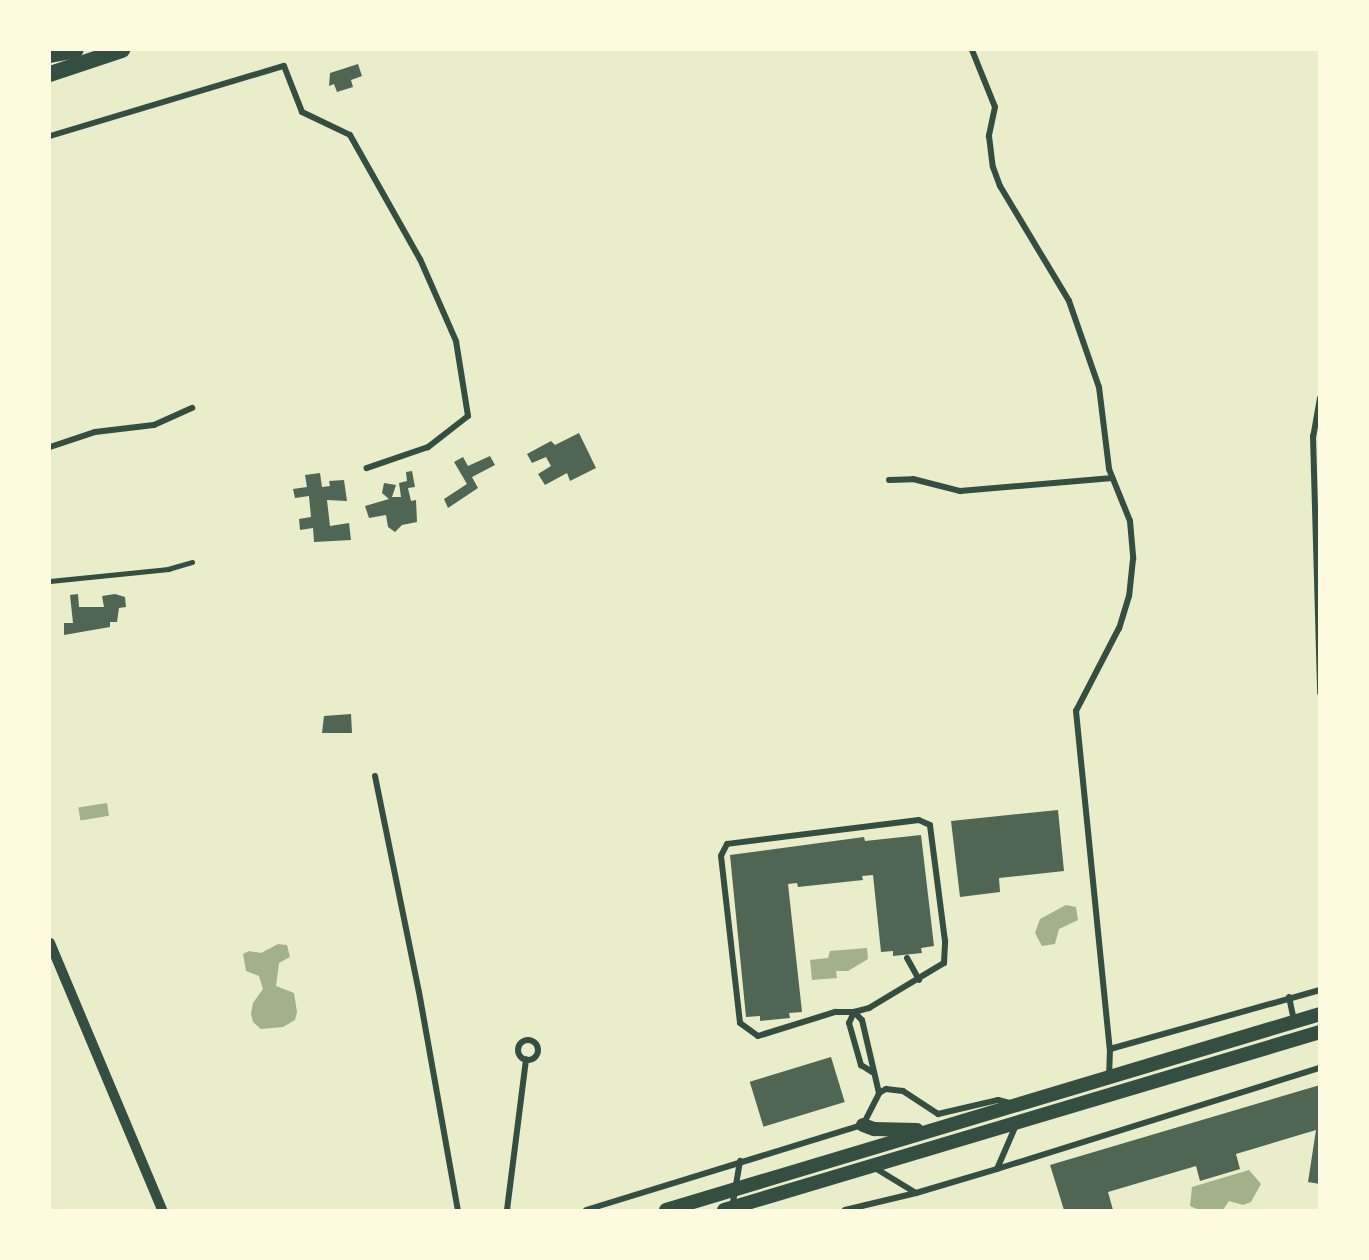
<!DOCTYPE html>
<style>
body{margin:0}
#map{position:relative;width:1369px;height:1260px;overflow:hidden;background:#e9edc9;font-family:Rubik,sans-serif}
div>[style]{position:absolute}
.water>*{inset:0;background:#a3b18a;transform-origin:0 0}
.building>*{inset:0;background:#4f6655;transform-origin:0 0}
.service>*{height:4.5px;margin:-2.25px;padding:0 2.25px;transform-origin:2.25px;border-radius:2.25px;background:#344e41}
.minor>*{height:6px;margin:-3px;padding:0 3px;transform-origin:3px;border-radius:3px;background:#344e41}
.minor>.ring{margin:-3px;padding:0;box-sizing:content-box;background:none;border:6px solid #344e41;border-radius:50%}
.tertiary>*{height:10px;margin:-5px;padding:0 5px;transform-origin:5px;border-radius:5px;background:#344e41}
.primary>*{height:14px;margin:-7px;padding:0 7px;transform-origin:7px;border-radius:7px;background:#344e41}
.motorway>*{height:16px;margin:-8px;padding:0 8px;transform-origin:8px;border-radius:8px;background:#344e41}
span{translate:-50% -50%;white-space:nowrap;text-align:center;line-height:1.15;-webkit-text-stroke:4.5px #fefae0;paint-order:stroke}
.frame{position:absolute;inset:0;border:51px solid #fefae0;pointer-events:none}
</style>
<div id="map">
<div class="water">
<div style="left:107px;top:803px;width:13px;height:29px;rotate:81deg"></div>
<div style="clip-path:polygon(1066px 905px,1076px 907px,1078px 920px,1059px 929px,1055px 944px,1042px 946px,1035px 933px,1040px 919px)"></div>
<div style="clip-path:polygon(278px 944px,287px 945px,290px 957px,279px 963px,276px 986px,294px 993px,297px 1012px,295px 1020px,283px 1027px,261px 1029px,253px 1022px,251px 1014px,253px 1003px,263px 989px,259px 976px,246px 971px,243px 954px,249px 951px,261px 953px)"></div>
<div style="clip-path:polygon(867px 948px,868px 959px,848px 971px,836px 971px,837px 978px,812px 980px,810px 960px,828px 958px,830px 951px)"></div>
<div style="clip-path:polygon(1249px 1170px,1261px 1184px,1251px 1202px,1243px 1205px,1229px 1201px,1223px 1210px,1199px 1210px,1190px 1206px,1192px 1187px)"></div>
</div>
<div class="building">
<div style="clip-path:polygon(358px 64px,362px 76px,351px 80px,353px 87px,337px 92px,334px 84px,329px 86px,330px 73px)"></div>
<div style="clip-path:polygon(579px 433px,596px 468px,570px 481px,567px 473px,545px 485px,538px 474px,551px 466px,546px 457px,532px 463px,527px 454px,551px 441px,555px 445px)"></div>
<div style="clip-path:polygon(490px 456px,495px 465px,472px 477px,478px 488px,448px 508px,444px 499px,467px 484px,454px 462px,463px 457px,468px 466px)"></div>
<div style="clip-path:polygon(412px 471px,415px 487px,408px 488px,411px 501px,416px 500px,417px 522px,402px 525px,395px 532px,388px 527px,386px 515px,369px 518px,365px 506px,389px 499px,382px 493px,384px 483px,396px 485px,392px 497px,401px 497px,399px 483px,407px 481px,406px 472px)"></div>
<div style="clip-path:polygon(320px 473px,322px 487px,330px 486px,329px 481px,344px 480px,347px 501px,327px 500px,330px 526px,349px 523px,351px 540px,314px 542px,313px 528px,300px 530px,299px 519px,311px 517px,309px 496px,295px 498px,293px 489px,307px 487px,305px 475px)"></div>
<div style="clip-path:polygon(78px 594px,79px 607px,104px 607px,102px 596px,115px 594px,125px 597px,126px 607px,119px 608px,117px 622px,110px 622px,110px 627px,64px 635px,64px 623px,73px 623px,70px 595px)"></div>
<div style="clip-path:polygon(351px 714px,352px 733px,322px 733px,324px 716px)"></div>
<div style="clip-path:polygon(1058px 810px,1064px 871px,999px 878px,1000px 892px,960px 897px,951px 821px)"></div>
<div style="clip-path:polygon(921px 835px,934px 946px,921px 948px,922px 953px,893px 956px,893px 951px,881px 952px,873px 875px,862px 876px,863px 880px,798px 887px,797px 883px,788px 884px,802px 1012px,789px 1013px,790px 1018px,760px 1021px,760px 1016px,746px 1017px,730px 855px,864px 837px,865px 841px)"></div>
<div style="left:831px;top:1057px;width:47px;height:85px;rotate:73deg"></div>
<div style="clip-path:polygon(1320px 1085px,1320px 1184px,1308px 1182px,1316px 1130px,1236px 1154px,1240px 1169px,1200px 1181px,1196px 1166px,1108px 1192px,1113px 1210px,1064px 1210px,1050px 1165px)"></div>
</div>
<div class="service">
<div style="left:50px;top:581px;width:119px;rotate:-5.8deg"></div>
<div style="left:168px;top:569px;width:25px;rotate:-16deg"></div>
</div>
<div class="minor">
<div style="left:972px;top:50px;width:61px;rotate:68deg"></div>
<div style="left:995px;top:107px;width:30px;rotate:102deg"></div>
<div style="left:989px;top:136px;width:31px;rotate:83deg"></div>
<div style="left:993px;top:167px;width:20px;rotate:70deg"></div>
<div style="left:1000px;top:186px;width:134px;rotate:59deg"></div>
<div style="left:1069px;top:301px;width:91px;rotate:70.8deg"></div>
<div style="left:1099px;top:387px;width:83px;rotate:83deg"></div>
<div style="left:1109px;top:469px;width:56px;rotate:68deg"></div>
<div style="left:1130px;top:521px;width:38px;rotate:85deg"></div>
<div style="left:1133px;top:559px;width:37px;rotate:96deg"></div>
<div style="left:1129px;top:596px;width:34px;rotate:107deg"></div>
<div style="left:1119px;top:628px;width:93px;rotate:117.4deg"></div>
<div style="left:1076px;top:711px;width:340px;rotate:84.3deg"></div>
<div style="left:1110px;top:1049px;width:26px;rotate:92deg"></div>
<div style="left:50px;top:136px;width:244px;rotate:-16.7deg"></div>
<div style="left:284px;top:66px;width:49px;rotate:68.6deg"></div>
<div style="left:302px;top:112px;width:53px;rotate:25.6deg"></div>
<div style="left:350px;top:135px;width:142px;rotate:60.6deg"></div>
<div style="left:420px;top:259px;width:90px;rotate:66.3deg"></div>
<div style="left:456px;top:341px;width:76px;rotate:80.9deg"></div>
<div style="left:468px;top:416px;width:51px;rotate:142.2deg"></div>
<div style="left:428px;top:447px;width:65px;rotate:161deg"></div>
<div style="left:1320px;top:398px;width:39px;rotate:100deg"></div>
<div style="left:1313px;top:436px;width:257px;rotate:88.4deg"></div>
<div style="left:50px;top:447px;width:47px;rotate:-18.4deg"></div>
<div style="left:95px;top:432px;width:59px;rotate:-6.8deg"></div>
<div style="left:154px;top:425px;width:42px;rotate:-24.1deg"></div>
<div style="left:889px;top:480px;width:24px;rotate:-2deg"></div>
<div style="left:913px;top:479px;width:49px;rotate:14.3deg"></div>
<div style="left:960px;top:491px;width:153px;rotate:-4.9deg"></div>
<div style="left:375px;top:776px;width:220px;rotate:78.5deg"></div>
<div style="left:419px;top:992px;width:221px;rotate:79.9deg"></div>
<div style="left:907px;top:958px;width:25px;rotate:61deg"></div>
<div style="left:1289px;top:997px;width:25px;rotate:78deg"></div>
<div style="left:854px;top:1012px;width:16px;rotate:-15deg"></div>
<div style="left:869px;top:1008px;width:87px;rotate:-31deg"></div>
<div style="left:944px;top:963px;width:22px;rotate:-87deg"></div>
<div style="left:945px;top:941px;width:117px;rotate:-97.4deg"></div>
<div style="left:930px;top:825px;width:12px;rotate:-156deg"></div>
<div style="left:919px;top:820px;width:193px;rotate:172.9deg"></div>
<div style="left:727px;top:844px;width:13px;rotate:117deg"></div>
<div style="left:721px;top:856px;width:168px;rotate:83.5deg"></div>
<div style="left:740px;top:1023px;width:22px;rotate:36deg"></div>
<div style="left:758px;top:1036px;width:81px;rotate:-17.3deg"></div>
<div style="left:835px;top:1012px;width:19px"></div>
<div style="left:854px;top:1012px;width:11px;rotate:45deg"></div>
<div style="left:862px;top:1020px;width:75px;rotate:76.9deg"></div>
<div style="left:854px;top:1012px;width:12px;rotate:114deg"></div>
<div style="left:849px;top:1023px;width:44px;rotate:74.1deg"></div>
<div style="left:861px;top:1065px;width:13px;rotate:32deg"></div>
<div class="ring" style="left:518px;top:1040px;width:14px;height:14px"></div>
<div style="left:1110px;top:1049px;width:218px;rotate:-15.7deg"></div>
<div style="left:875px;top:1168px;width:48px;rotate:31.4deg"></div>
<div style="left:916px;top:1193px;width:84px;rotate:-16.5deg"></div>
<div style="left:997px;top:1169px;width:48px;rotate:-66.6deg"></div>
<div style="left:997px;top:1169px;width:338px;rotate:-17.4deg"></div>
<div style="left:732px;top:1208px;width:48px;rotate:-80.3deg"></div>
<div style="left:507px;top:1210px;width:152px;rotate:-82.8deg"></div>
<div style="left:586px;top:1210px;width:290px;rotate:-17.1deg"></div>
<div style="left:863px;top:1125px;width:36px;rotate:-63deg"></div>
<div style="left:879px;top:1093px;width:8px;rotate:-30deg"></div>
<div style="left:886px;top:1089px;width:17px;rotate:7deg"></div>
<div style="left:903px;top:1091px;width:42px;rotate:33.3deg"></div>
<div style="left:938px;top:1114px;width:62px;rotate:-13.1deg"></div>
<div style="left:998px;top:1100px;width:12px;rotate:14deg"></div>
<div style="left:845px;top:1210px;width:73px;rotate:-13.5deg"></div>
</div>
<div class="tertiary">
<div style="left:50px;top:943px;width:290px;rotate:67.2deg"></div>
</div>
<div class="primary">
<div style="left:863px;top:1125px;width:12px;rotate:20deg"></div>
<div style="left:874px;top:1129px;width:43px;rotate:1.3deg"></div>
<div style="left:666px;top:1210px;width:683px;rotate:-16.68deg"></div>
<div style="left:724px;top:1210px;width:622px;rotate:-16.63deg"></div>
</div>
<div class="motorway">
<div style="left:50px;top:55px;width:26px;rotate:-11deg"></div>
<div style="left:50px;top:74px;width:76px;rotate:-18.4deg"></div>
</div>
<div class="frame"></div>
</div>
